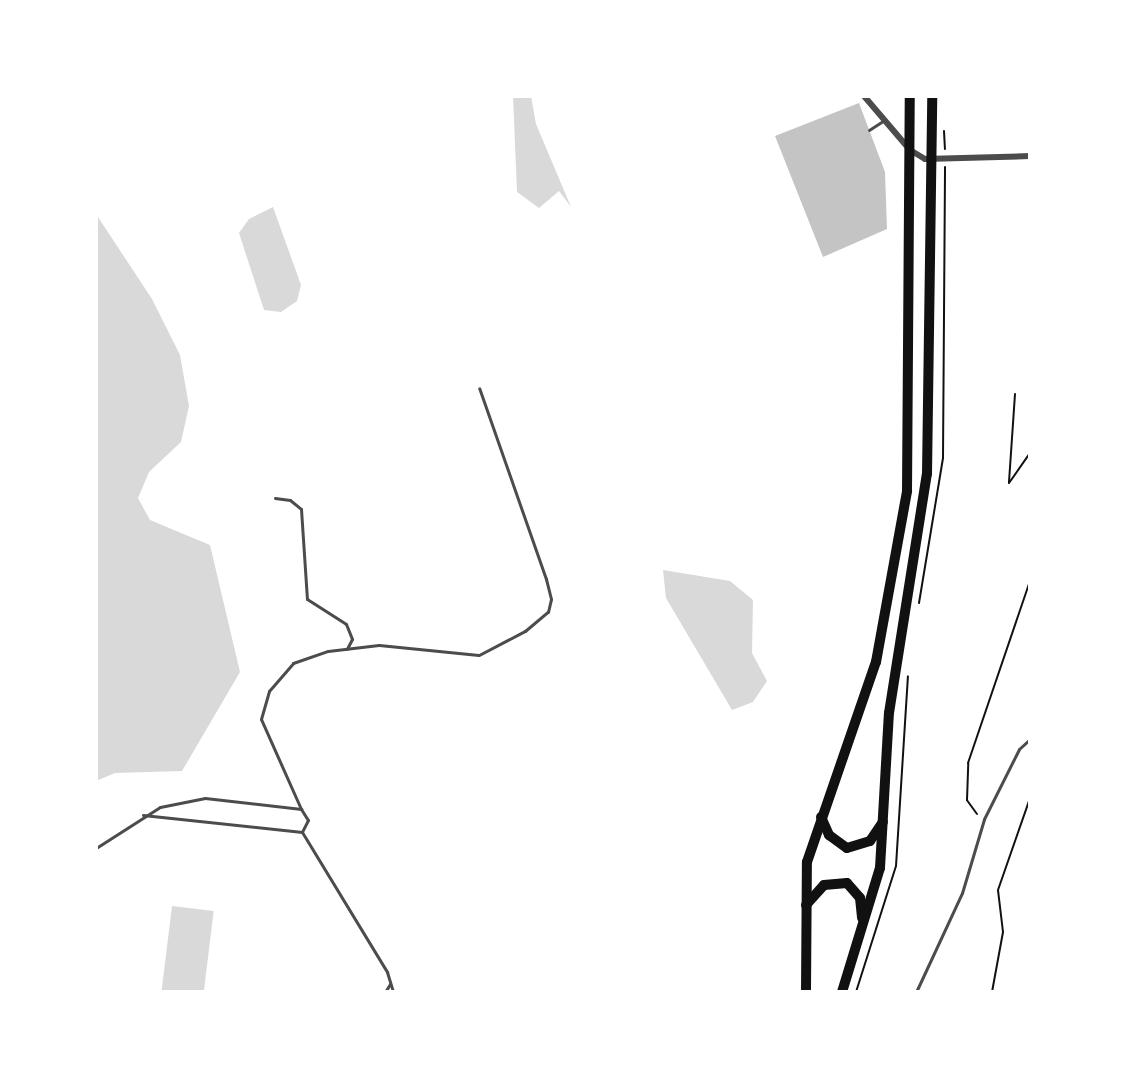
<!DOCTYPE html>
<style>
body{margin:0}
#map{position:relative;width:1126px;height:1088px;overflow:hidden;background:#fff;font-family:"Golos Text",sans-serif}
div>[style]{position:absolute}
.water>*{inset:0;background:#d9d9d9;transform-origin:0 0}
.building>*{inset:0;background:#c4c4c4}
.path>*{height:2px;margin:-1px;padding:0 1px;transform-origin:1px;border-radius:1px;background:#111}
.service>*{height:3px;margin:-1.5px;padding:0 1.5px;transform-origin:1.5px;border-radius:1.5px;background:#4c4c4c}
.minor>*{height:6px;margin:-3px;padding:0 3px;transform-origin:3px;border-radius:3px;background:#4c4c4c}
.primary>*{height:10px;margin:-5px;padding:0 5px;transform-origin:5px;border-radius:5px;background:#111}
span{translate:-50% -50%;white-space:nowrap;text-align:center;line-height:1.15;-webkit-text-stroke:6px #fff;paint-order:stroke}
.frame{position:absolute;inset:0;border:98px solid #fff;pointer-events:none}
</style>
<div id="map">
<div class="water">
<div style="clip-path:polygon(513px 96px,531px 96px,536px 124px,571px 207px,559px 191px,539px 208px,517px 192px)"></div>
<div style="clip-path:polygon(273px 207px,301px 285px,297px 301px,281px 312px,264px 310px,239px 233px,249px 219px)"></div>
<div style="clip-path:polygon(96px 214px,152px 299px,180px 355px,189px 406px,181px 442px,149px 472px,138px 498px,150px 520px,210px 545px,240px 672px,182px 771px,115px 773px,96px 781px)"></div>
<div style="clip-path:polygon(663px 570px,730px 581px,753px 600px,752px 653px,767px 681px,753px 702px,732px 710px,666px 598px)"></div>
<div style="left:172px;top:906px;width:42px;height:86px;rotate:7deg"></div>
</div>
<div class="building">
<div style="clip-path:polygon(859px 103px,885px 172px,887px 229px,823px 257px,775px 136px)"></div>
</div>
<div class="path">
<div style="left:944px;top:131px;width:18px;rotate:87deg"></div>
<div style="left:1015px;top:394px;width:89px;rotate:93.9deg"></div>
<div style="left:1009px;top:483px;width:37px;rotate:-55deg"></div>
<div style="left:919px;top:603px;width:147px;rotate:-80.6deg"></div>
<div style="left:943px;top:458px;width:291px;rotate:-89.6deg"></div>
<div style="left:977px;top:814px;width:17px;rotate:-126deg"></div>
<div style="left:967px;top:800px;width:37px;rotate:-88deg"></div>
<div style="left:968px;top:763px;width:192px;rotate:-71.2deg"></div>
<div style="left:856px;top:992px;width:132px;rotate:-72.4deg"></div>
<div style="left:896px;top:866px;width:190px;rotate:-86.4deg"></div>
<div style="left:992px;top:992px;width:61px;rotate:-79.6deg"></div>
<div style="left:1003px;top:932px;width:42px;rotate:-96.8deg"></div>
<div style="left:998px;top:890px;width:97px;rotate:-70.8deg"></div>
</div>
<div class="service">
<div style="left:869px;top:130px;width:17px;rotate:-33deg"></div>
<div style="left:275px;top:498px;width:15px;rotate:8deg"></div>
<div style="left:290px;top:500px;width:14px;rotate:39deg"></div>
<div style="left:301px;top:509px;width:90px;rotate:86.2deg"></div>
<div style="left:307px;top:599px;width:46px;rotate:32.7deg"></div>
<div style="left:346px;top:624px;width:16px;rotate:68deg"></div>
<div style="left:352px;top:639px;width:11px;rotate:117deg"></div>
<div style="left:301px;top:809px;width:98px;rotate:-114deg"></div>
<div style="left:261px;top:719px;width:29px;rotate:-74deg"></div>
<div style="left:269px;top:691px;width:37px;rotate:-49deg"></div>
<div style="left:293px;top:663px;width:37px;rotate:-19deg"></div>
<div style="left:328px;top:651px;width:51px;rotate:-6.7deg"></div>
<div style="left:379px;top:645px;width:100px;rotate:5.7deg"></div>
<div style="left:479px;top:655px;width:52px;rotate:-27.6deg"></div>
<div style="left:525px;top:631px;width:30px;rotate:-40deg"></div>
<div style="left:548px;top:612px;width:13px;rotate:-77deg"></div>
<div style="left:551px;top:599px;width:21px;rotate:-104deg"></div>
<div style="left:546px;top:579px;width:202px;rotate:-109.3deg"></div>
<div style="left:143px;top:815px;width:160px;rotate:6.1deg"></div>
<div style="left:302px;top:832px;width:164px;rotate:58.7deg"></div>
<div style="left:387px;top:972px;width:21px;rotate:73deg"></div>
<div style="left:96px;top:848px;width:76px;rotate:-32.6deg"></div>
<div style="left:160px;top:807px;width:46px;rotate:-11.3deg"></div>
<div style="left:205px;top:798px;width:97px;rotate:6.5deg"></div>
<div style="left:301px;top:809px;width:13px;rotate:58deg"></div>
<div style="left:308px;top:820px;width:13px;rotate:117deg"></div>
<div style="left:385px;top:992px;width:9px;rotate:-58deg"></div>
<div style="left:916px;top:992px;width:109px;rotate:-65.1deg"></div>
<div style="left:962px;top:893px;width:77px;rotate:-73.4deg"></div>
<div style="left:984px;top:819px;width:78px;rotate:-63.4deg"></div>
<div style="left:1019px;top:749px;width:15px;rotate:-42deg"></div>
</div>
<div class="minor">
<div style="left:864px;top:96px;width:71px;rotate:49.6deg"></div>
<div style="left:910px;top:150px;width:17px;rotate:31deg"></div>
<div style="left:925px;top:159px;width:105px;rotate:-1.6deg"></div>
</div>
<div class="primary">
<div style="left:821px;top:817px;width:20px;rotate:66deg"></div>
<div style="left:829px;top:835px;width:22px;rotate:36deg"></div>
<div style="left:847px;top:848px;width:24px;rotate:-17deg"></div>
<div style="left:870px;top:841px;width:23px;rotate:-56deg"></div>
<div style="left:806px;top:905px;width:27px;rotate:-48deg"></div>
<div style="left:824px;top:885px;width:23px;rotate:-5deg"></div>
<div style="left:847px;top:883px;width:20px;rotate:49deg"></div>
<div style="left:860px;top:898px;width:20px;rotate:84deg"></div>
<div style="left:806px;top:992px;width:130px;rotate:-89.6deg"></div>
<div style="left:807px;top:862px;width:212px;rotate:-71deg"></div>
<div style="left:876px;top:662px;width:174px;rotate:-79.7deg"></div>
<div style="left:907px;top:491px;width:395px;rotate:-89.6deg"></div>
<div style="left:842px;top:992px;width:130px;rotate:-73deg"></div>
<div style="left:880px;top:868px;width:155px;rotate:-86.7deg"></div>
<div style="left:889px;top:713px;width:242px;rotate:-81deg"></div>
<div style="left:927px;top:474px;width:378px;rotate:-89.2deg"></div>
</div>
<div class="frame"></div>
</div>
